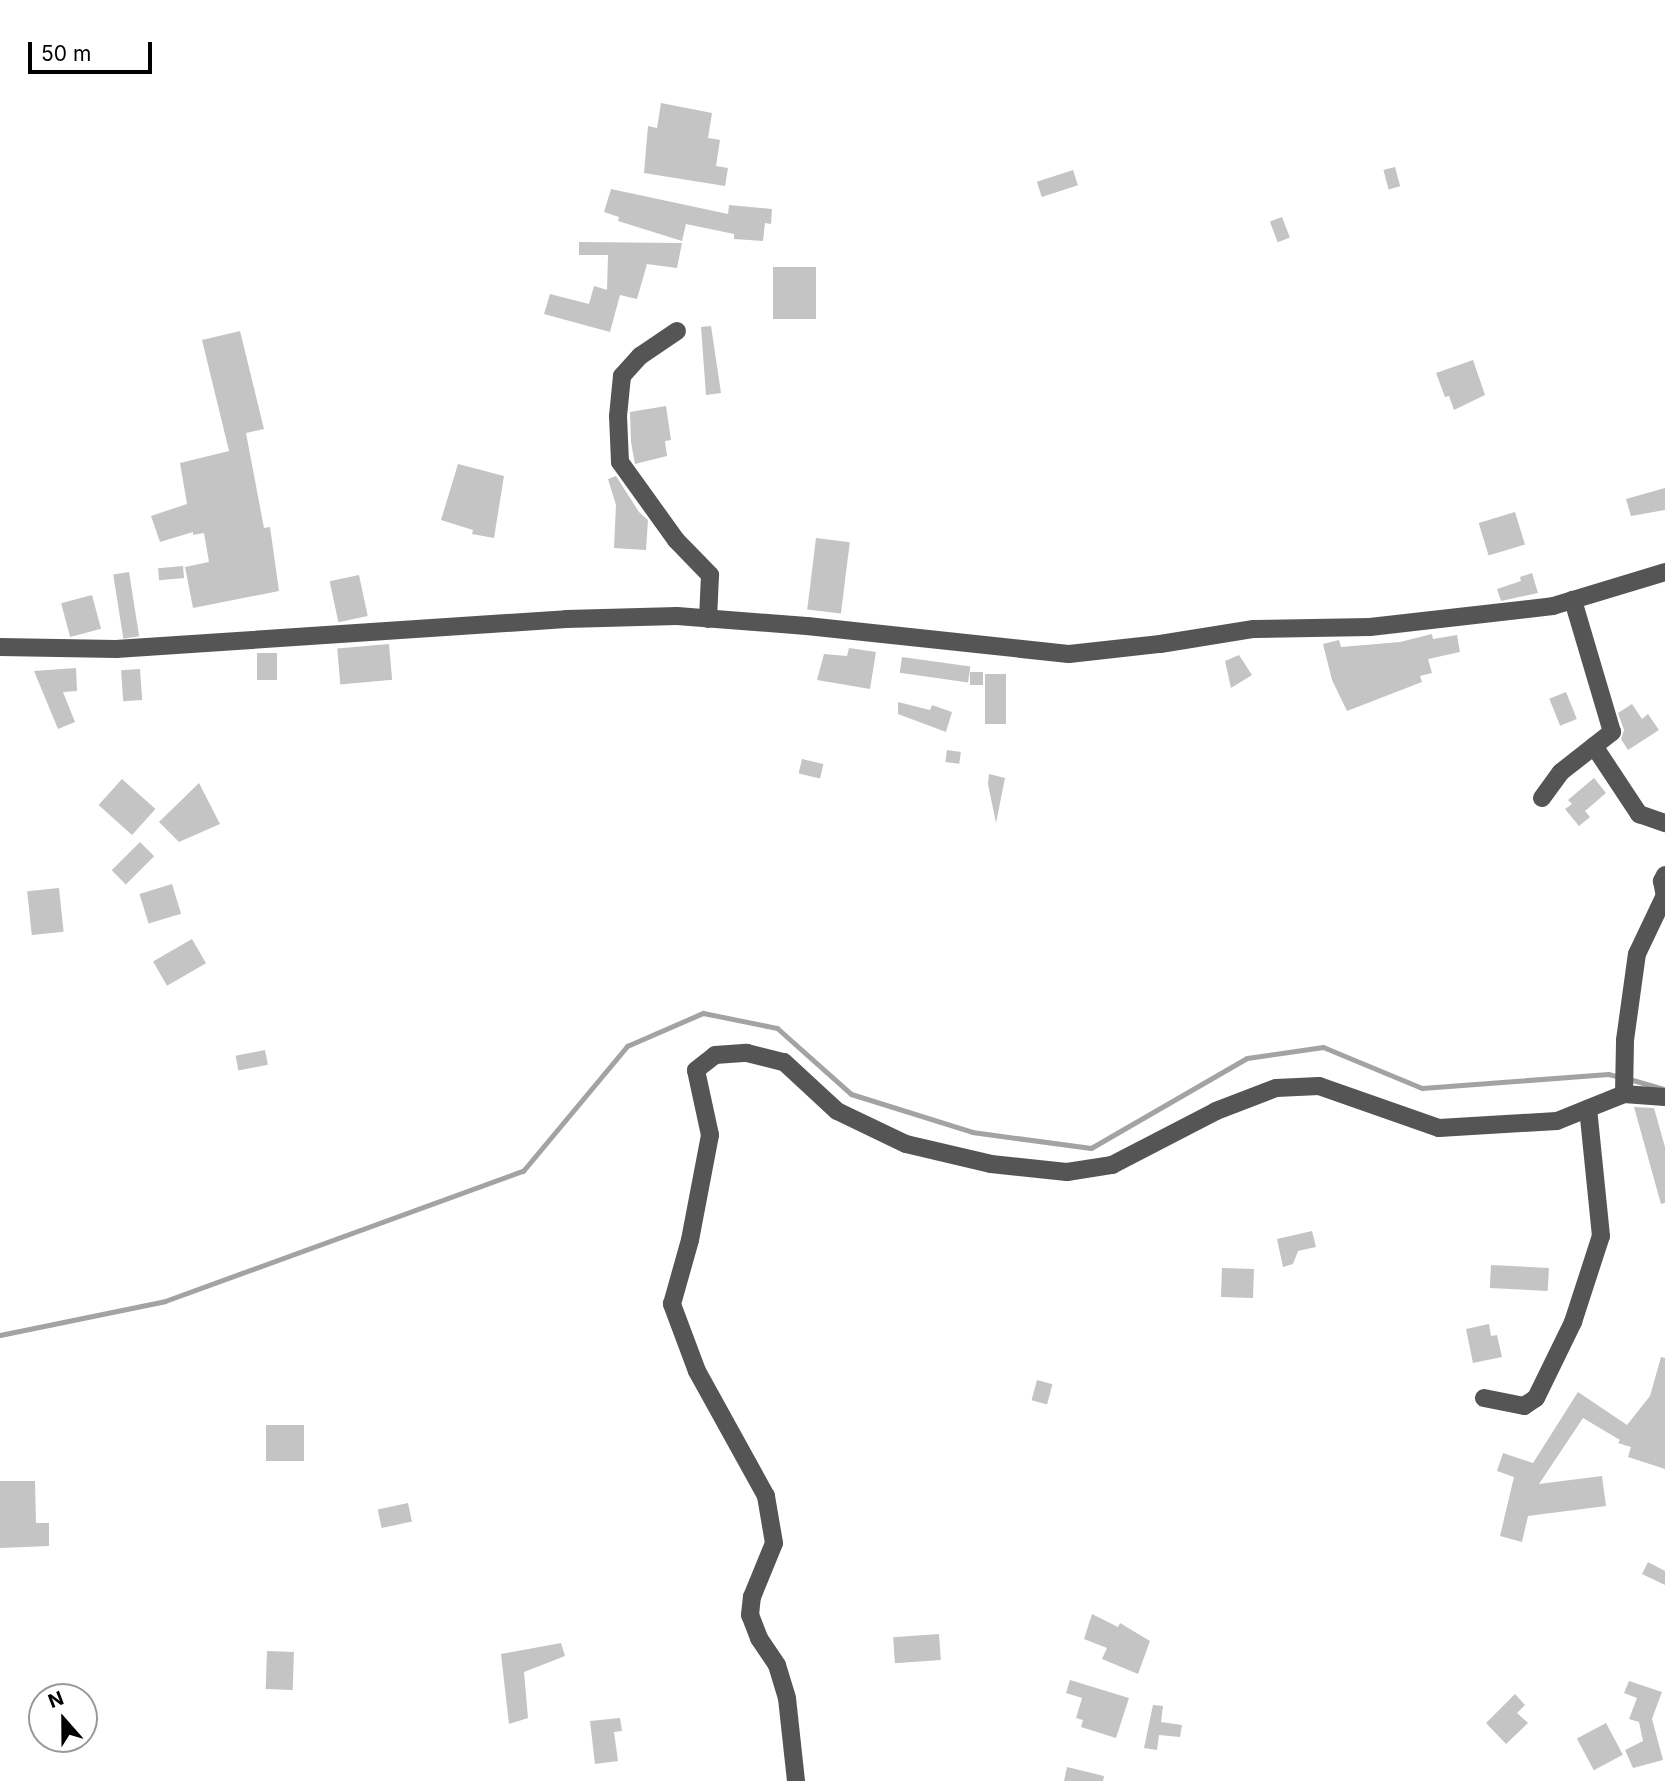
<!DOCTYPE html>
<style>
body{margin:0}
#map{position:relative;width:1665px;height:1781px;overflow:hidden;background:#fff;font-family:Inter,sans-serif}
div>[style]{position:absolute}
.stream>*{height:5px;margin:-2.5px;padding:0 2.5px;transform-origin:2.5px;border-radius:2.5px;background:#a3a3a3}
.building>*{inset:0;background:#c4c4c4;transform-origin:0 0}
.minor>*{height:18px;margin:-9px;padding:0 9px;transform-origin:9px;border-radius:9px;background:#555}
span{translate:-50% -50%;white-space:nowrap;text-align:center;line-height:1.15;-webkit-text-stroke:7px #fff;paint-order:stroke}
.north{position:absolute;left:28px;top:1683px;width:70px;height:70px;box-sizing:border-box;background:#fff;border:2px solid #999;border-radius:50%;rotate:339deg;font-size:19px;font-weight:700;line-height:28px;text-align:center;color:#000}
.north::after{content:'';display:block;margin:auto;width:24px;height:32px;background:#000;clip-path:polygon(50% 0,100% 100%,50% 72%,0 100%)}
.scale{position:absolute;left:28px;top:42px;width:124px;height:32px;box-sizing:border-box;border:4px solid #000;border-top:0;padding-left:9px;font-size:21px;line-height:24px;white-space:nowrap;color:#000;-webkit-text-stroke:5px #fff;paint-order:stroke}
</style>
<div id="map">
<div class="stream">
<div style="left:1629px;top:1079px;width:35px;rotate:16deg"></div>
<div style="left:0;top:1335px;width:168px;rotate:-11.6deg"></div>
<div style="left:165px;top:1301px;width:381px;rotate:-20deg"></div>
<div style="left:523px;top:1171px;width:163px;rotate:-50.2deg"></div>
<div style="left:627px;top:1046px;width:83px;rotate:-23.5deg"></div>
<div style="left:703px;top:1013px;width:76px;rotate:11.5deg"></div>
<div style="left:777px;top:1028px;width:99px;rotate:41.7deg"></div>
<div style="left:851px;top:1094px;width:127px;rotate:17.4deg"></div>
<div style="left:972px;top:1132px;width:120px;rotate:7.7deg"></div>
<div style="left:1091px;top:1148px;width:180px;rotate:-30deg"></div>
<div style="left:1247px;top:1058px;width:77px;rotate:-8.2deg"></div>
<div style="left:1323px;top:1047px;width:107px;rotate:22.5deg"></div>
<div style="left:1422px;top:1088px;width:187px;rotate:-4.3deg"></div>
<div style="left:1608px;top:1074px;width:12px;rotate:14deg"></div>
</div>
<div class="building">
<div style="clip-path:polygon(661px 103px,712px 113px,708px 138px,720px 140px,716px 166px,728px 168px,725px 186px,644px 173px,648px 126px,657px 128px)"></div>
<div style="left:1395px;top:167px;width:20px;height:12px;rotate:75deg"></div>
<div style="left:1073px;top:170px;width:16px;height:38px;rotate:72deg"></div>
<div style="clip-path:polygon(611px 189px,728px 214px,729px 205px,772px 209px,771px 224px,765px 223px,763px 241px,734px 239px,734px 234px,686px 224px,682px 241px,618px 221px,619px 217px,604px 212px)"></div>
<div style="left:1282px;top:217px;width:22px;height:13px;rotate:69deg"></div>
<div style="clip-path:polygon(579px 242px,682px 243px,677px 268px,647px 264px,637px 299px,620px 295px,610px 332px,544px 314px,550px 294px,589px 304px,594px 286px,607px 290px,608px 255px,579px 255px)"></div>
<div style="left:773px;top:267px;width:43px;height:52px"></div>
<div style="clip-path:polygon(711px 326px,721px 393px,706px 395px,701px 327px)"></div>
<div style="clip-path:polygon(240px 331px,264px 429px,246px 433px,264px 528px,270px 527px,279px 591px,193px 608px,185px 567px,209px 562px,204px 533px,193px 535px,193px 532px,160px 542px,151px 516px,187px 504px,180px 463px,229px 451px,202px 340px)"></div>
<div style="clip-path:polygon(1473px 360px,1485px 395px,1454px 410px,1449px 396px,1445px 397px,1436px 373px)"></div>
<div style="clip-path:polygon(666px 406px,671px 440px,665px 441px,667px 456px,635px 464px,631px 442px,630px 412px)"></div>
<div style="clip-path:polygon(458px 464px,504px 476px,494px 538px,472px 534px,473px 530px,441px 520px)"></div>
<div style="clip-path:polygon(616px 476px,639px 512px,648px 520px,646px 550px,614px 548px,616px 505px,608px 479px)"></div>
<div style="clip-path:polygon(1665px 488px,1665px 510px,1631px 516px,1626px 499px)"></div>
<div style="left:1515px;top:512px;width:34px;height:38px;rotate:73deg"></div>
<div style="left:816px;top:538px;width:34px;height:72px;rotate:7deg"></div>
<div style="left:183px;top:566px;width:12px;height:25px;rotate:85deg"></div>
<div style="left:129px;top:572px;width:65px;height:16px;rotate:81deg"></div>
<div style="clip-path:polygon(1532px 573px,1538px 593px,1501px 601px,1497px 589px,1521px 581px,1520px 577px)"></div>
<div style="left:359px;top:575px;width:42px;height:30px;rotate:78deg"></div>
<div style="left:92px;top:595px;width:35px;height:32px;rotate:75deg"></div>
<div style="clip-path:polygon(1432px 634px,1433px 639px,1457px 635px,1460px 652px,1428px 659px,1432px 673px,1420px 676px,1422px 682px,1347px 711px,1332px 680px,1323px 644px,1339px 640px,1341px 647px,1400px 642px)"></div>
<div style="left:389px;top:644px;width:36px;height:52px;rotate:85deg"></div>
<div style="clip-path:polygon(849px 648px,876px 652px,870px 689px,817px 680px,824px 654px,847px 656px)"></div>
<div style="left:257px;top:653px;width:20px;height:27px"></div>
<div style="clip-path:polygon(1239px 655px,1252px 675px,1231px 688px,1225px 661px)"></div>
<div style="left:902px;top:657px;width:69px;height:16px;rotate:8deg"></div>
<div style="clip-path:polygon(76px 668px,77px 691px,63px 692px,75px 722px,58px 729px,34px 671px)"></div>
<div style="left:140px;top:669px;width:31px;height:19px;rotate:86deg"></div>
<div style="left:970px;top:672px;width:13px;height:13px"></div>
<div style="left:985px;top:674px;width:21px;height:50px"></div>
<div style="left:1566px;top:692px;width:29px;height:18px;rotate:68deg"></div>
<div style="clip-path:polygon(898px 702px,930px 710px,932px 705px,952px 712px,946px 732px,898px 714px)"></div>
<div style="clip-path:polygon(1632px 704px,1642px 719px,1648px 714px,1659px 730px,1628px 750px,1621px 739px,1624px 730px,1618px 713px)"></div>
<div style="left:947px;top:750px;width:14px;height:12px;rotate:8deg"></div>
<div style="left:802px;top:759px;width:22px;height:15px;rotate:13deg"></div>
<div style="clip-path:polygon(989px 774px,1005px 778px,996px 823px,988px 784px)"></div>
<div style="clip-path:polygon(1594px 778px,1606px 793px,1585px 811px,1590px 817px,1579px 826px,1565px 809px,1572px 804px,1568px 800px)"></div>
<div style="left:122px;top:779px;width:45px;height:35px;rotate:42deg"></div>
<div style="clip-path:polygon(199px 783px,220px 824px,179px 842px,159px 822px)"></div>
<div style="left:140px;top:842px;width:20px;height:40px;rotate:45deg"></div>
<div style="left:172px;top:884px;width:31px;height:34px;rotate:73deg"></div>
<div style="left:59px;top:888px;width:44px;height:32px;rotate:84deg"></div>
<div style="left:192px;top:939px;width:28px;height:45px;rotate:60deg"></div>
<div style="left:265px;top:1050px;width:15px;height:30px;rotate:79deg"></div>
<div style="clip-path:polygon(1634px 1107px,1654px 1108px,1665px 1147px,1665px 1203px,1661px 1204px)"></div>
<div style="clip-path:polygon(1312px 1231px,1316px 1247px,1298px 1251px,1293px 1264px,1283px 1267px,1277px 1239px)"></div>
<div style="left:1491px;top:1265px;width:58px;height:23px;rotate:3deg"></div>
<div style="left:1222px;top:1268px;width:32px;height:29px;rotate:2deg"></div>
<div style="clip-path:polygon(1489px 1324px,1491px 1336px,1497px 1335px,1502px 1357px,1473px 1363px,1466px 1329px)"></div>
<div style="clip-path:polygon(1661px 1357px,1665px 1358px,1665px 1469px,1628px 1457px,1631px 1447px,1618px 1443px,1620px 1440px,1583px 1418px,1539px 1484px,1602px 1476px,1606px 1506px,1528px 1516px,1522px 1542px,1500px 1536px,1514px 1477px,1497px 1471px,1503px 1453px,1533px 1463px,1578px 1392px,1627px 1425px,1650px 1396px)"></div>
<div style="left:1037px;top:1380px;width:16px;height:21px;rotate:15deg"></div>
<div style="left:304px;top:1425px;width:36px;height:38px;rotate:90deg"></div>
<div style="clip-path:polygon(0 1481px,35px 1481px,36px 1523px,49px 1523px,49px 1546px,0 1548px)"></div>
<div style="left:408px;top:1503px;width:19px;height:31px;rotate:78deg"></div>
<div style="clip-path:polygon(1648px 1562px,1665px 1571px,1665px 1585px,1642px 1574px)"></div>
<div style="clip-path:polygon(1092px 1614px,1118px 1627px,1120px 1623px,1150px 1641px,1138px 1674px,1102px 1659px,1107px 1648px,1084px 1639px)"></div>
<div style="left:939px;top:1634px;width:26px;height:46px;rotate:86deg"></div>
<div style="clip-path:polygon(561px 1643px,565px 1656px,524px 1672px,528px 1718px,509px 1724px,501px 1654px)"></div>
<div style="left:267px;top:1651px;width:27px;height:38px;rotate:2deg"></div>
<div style="clip-path:polygon(1070px 1680px,1129px 1698px,1116px 1738px,1081px 1727px,1083px 1720px,1076px 1718px,1082px 1698px,1066px 1693px)"></div>
<div style="clip-path:polygon(1629px 1681px,1662px 1692px,1652px 1719px,1663px 1760px,1633px 1768px,1625px 1750px,1643px 1741px,1639px 1722px,1629px 1719px,1637px 1698px,1624px 1693px)"></div>
<div style="clip-path:polygon(1515px 1694px,1525px 1705px,1517px 1713px,1528px 1723px,1506px 1744px,1486px 1723px)"></div>
<div style="clip-path:polygon(1153px 1705px,1163px 1706px,1161px 1722px,1182px 1725px,1180px 1737px,1159px 1735px,1157px 1750px,1144px 1748px)"></div>
<div style="clip-path:polygon(620px 1718px,622px 1731px,614px 1732px,618px 1761px,595px 1764px,590px 1721px)"></div>
<div style="left:1606px;top:1723px;width:36px;height:33px;rotate:62deg"></div>
<div style="clip-path:polygon(1067px 1767px,1104px 1776px,1103px 1781px,1064px 1781px)"></div>
</div>
<div class="minor">
<div style="left:677px;top:331px;width:45px;rotate:146deg"></div>
<div style="left:640px;top:356px;width:27px;rotate:132deg"></div>
<div style="left:622px;top:376px;width:40px;rotate:95.7deg"></div>
<div style="left:618px;top:416px;width:46px;rotate:87.5deg"></div>
<div style="left:620px;top:462px;width:96px;rotate:54.3deg"></div>
<div style="left:676px;top:540px;width:49px;rotate:45.8deg"></div>
<div style="left:710px;top:575px;width:44px;rotate:92.6deg"></div>
<div style="left:0;top:647px;width:116px;rotate:1deg"></div>
<div style="left:116px;top:649px;width:451px;rotate:-3.8deg"></div>
<div style="left:566px;top:619px;width:111px;rotate:-1.5deg"></div>
<div style="left:677px;top:616px;width:130px;rotate:4.4deg"></div>
<div style="left:807px;top:626px;width:263px;rotate:6.1deg"></div>
<div style="left:1069px;top:654px;width:92px;rotate:-6.3deg"></div>
<div style="left:1160px;top:644px;width:95px;rotate:-9.1deg"></div>
<div style="left:1254px;top:629px;width:116px;rotate:-1deg"></div>
<div style="left:1370px;top:627px;width:184px;rotate:-6.5deg"></div>
<div style="left:1553px;top:606px;width:117px;rotate:-16.9deg"></div>
<div style="left:1594px;top:746px;width:82px;rotate:56.5deg"></div>
<div style="left:1639px;top:814px;width:28px;rotate:19deg"></div>
<div style="left:1542px;top:798px;width:32px;rotate:-54deg"></div>
<div style="left:1561px;top:772px;width:65px;rotate:-38.1deg"></div>
<div style="left:1612px;top:732px;width:138px;rotate:-106.5deg"></div>
<div style="left:1665px;top:875px;width:7px;rotate:117deg"></div>
<div style="left:1662px;top:881px;width:15px;rotate:79deg"></div>
<div style="left:1624px;top:1094px;width:54px;rotate:-88.9deg"></div>
<div style="left:1625px;top:1040px;width:87px;rotate:-82.1deg"></div>
<div style="left:1637px;top:954px;width:65px;rotate:-64.6deg"></div>
<div style="left:1484px;top:1398px;width:41px;rotate:11.3deg"></div>
<div style="left:1524px;top:1406px;width:14px;rotate:-34deg"></div>
<div style="left:1536px;top:1398px;width:85px;rotate:-64deg"></div>
<div style="left:1573px;top:1322px;width:90px;rotate:-72deg"></div>
<div style="left:1601px;top:1236px;width:128px;rotate:-95.8deg"></div>
<div style="left:796px;top:1781px;width:83px;rotate:-96.2deg"></div>
<div style="left:787px;top:1698px;width:34px;rotate:-107deg"></div>
<div style="left:777px;top:1665px;width:32px;rotate:-124deg"></div>
<div style="left:759px;top:1638px;width:25px;rotate:-111deg"></div>
<div style="left:750px;top:1615px;width:18px;rotate:-84deg"></div>
<div style="left:752px;top:1597px;width:58px;rotate:-67.8deg"></div>
<div style="left:774px;top:1543px;width:48px;rotate:-99.7deg"></div>
<div style="left:766px;top:1496px;width:143px;rotate:-118.9deg"></div>
<div style="left:697px;top:1371px;width:72px;rotate:-110.5deg"></div>
<div style="left:672px;top:1304px;width:66px;rotate:-74.3deg"></div>
<div style="left:690px;top:1240px;width:107px;rotate:-79.2deg"></div>
<div style="left:710px;top:1135px;width:66px;rotate:-102.2deg"></div>
<div style="left:696px;top:1070px;width:24px;rotate:-38deg"></div>
<div style="left:715px;top:1055px;width:32px;rotate:-4deg"></div>
<div style="left:747px;top:1053px;width:38px;rotate:14deg"></div>
<div style="left:784px;top:1062px;width:72px;rotate:42.8deg"></div>
<div style="left:837px;top:1111px;width:76px;rotate:25.6deg"></div>
<div style="left:906px;top:1144px;width:87px;rotate:13.2deg"></div>
<div style="left:991px;top:1164px;width:76px;rotate:6deg"></div>
<div style="left:1067px;top:1172px;width:46px;rotate:-8.8deg"></div>
<div style="left:1112px;top:1165px;width:117px;rotate:-27.4deg"></div>
<div style="left:1216px;top:1111px;width:64px;rotate:-21deg"></div>
<div style="left:1276px;top:1088px;width:43px;rotate:-2.7deg"></div>
<div style="left:1319px;top:1086px;width:127px;rotate:19.3deg"></div>
<div style="left:1439px;top:1128px;width:118px;rotate:-3.4deg"></div>
<div style="left:1557px;top:1121px;width:72px;rotate:-21.9deg"></div>
<div style="left:1624px;top:1094px;width:41px;rotate:4.2deg"></div>
</div>
<div class="north">N</div>
<div class="scale">50 m</div>
</div>
